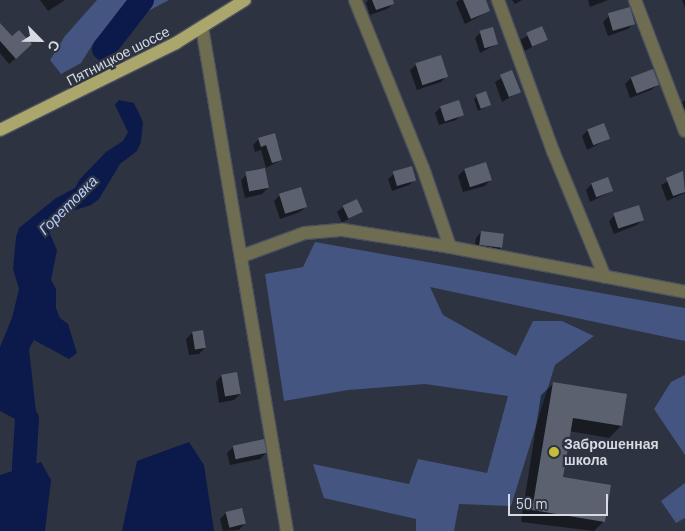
<!DOCTYPE html>
<meta charset="utf-8">
<style>
body{margin:0}
#map{position:relative;width:685px;height:531px;overflow:hidden;background:#2d3340;font-family:Barlow,sans-serif}
div>[style]{position:absolute}
.green>*{inset:0;background:#435580}
.water>*{inset:0;background:#0c1a4b}
.shadow>*{inset:0;background:#0007}
.river>*{height:24px;margin:-12px;padding:0 12px;transform-origin:12px;border-radius:12px;background:#0c1a4b}
.building>*{inset:0;background:#5b616f;transform-origin:0 0}
.roads{filter:drop-shadow(1px 0 #4b515d) drop-shadow(-1px 0 #4b515d) drop-shadow(0 1px #4b515d) drop-shadow(0 -1px #4b515d)}
.minor>*{height:12px;margin:-6px;padding:0 6px;transform-origin:6px;border-radius:6px;background:#6f6d51}
.major>*{height:12px;margin:-6px;padding:0 6px;transform-origin:6px;border-radius:6px;background:#aaa66c}
.dots>*{width:14px;height:14px;translate:-50% -50%;box-sizing:border-box;border:2px solid #2d3340;border-radius:50%}
span{translate:-50% -50%;white-space:nowrap;text-align:center;line-height:1.15;-webkit-text-stroke:4.5px #2d3340;paint-order:stroke}
.street-label{font-size:14px;color:#d6dae2}
.poi-label{font-size:14px;color:#d6dae2;font-weight:700}
.left{translate:0 -50%;text-align:left}
.water-label{font-size:15px;color:#b7cdfe;font-style:italic}
.north{position:absolute;left:15px;top:15px;width:50px;height:50px;-webkit-text-stroke:4px #2d3340;paint-order:stroke;rotate:113deg;font-size:14px;font-weight:700;line-height:20px;text-align:center;color:#d6dae2}
.north::after{content:'';display:block;margin:auto;width:18px;height:22px;background:#d6dae2;clip-path:polygon(50% 0,100% 100%,50% 72%,0 100%)}
.scale{position:absolute;left:508px;top:494px;width:100px;height:22px;box-sizing:border-box;border:2px solid #d6dae2;border-top:0;padding-left:6px;font-size:15px;line-height:18px;white-space:nowrap;color:#d6dae2;-webkit-text-stroke:4px #2d3340;paint-order:stroke}
</style>
<div id="map">
<div class="green">
<div style="clip-path:polygon(97px 0,169px 0,96px 39px,81px 63px,61px 74px,50px 60px,65px 36px)"></div>
<div style="clip-path:polygon(315px 242px,685px 308px,685px 341px,430px 287px,443px 315px,516px 356px,533px 321px,562px 321px,594px 336px,555px 365px,511px 506px,459px 504px,454px 531px,416px 531px,416px 519px,324px 498px,313px 464px,409px 484px,418px 459px,487px 473px,508px 396px,425px 384px,348px 390px,284px 401px,265px 274px,303px 267px)"></div>
<div style="clip-path:polygon(685px 375px,685px 455px,654px 409px,671px 382px)"></div>
<div style="clip-path:polygon(685px 483px,685px 518px,676px 523px,661px 501px)"></div>
</div>
<div class="water">
<div style="clip-path:polygon(119px 100px,134px 103px,143px 122px,141px 142px,137px 151px,120px 164px,99px 199px,91px 205px,72px 211px,49px 232px,57px 250px,51px 280px,56px 289px,56px 308px,60px 318px,68px 324px,77px 353px,69px 359px,34px 340px,29px 349px,36px 412px,24px 451px,19px 442px,19px 421px,0 411px,0 347px,12px 318px,19px 289px,13px 269px,16px 237px,19px 228px,56px 198px,75px 188px,80px 179px,106px 152px,123px 141px,128px 132px,115px 105px)"></div>
<div style="clip-path:polygon(189px 442px,204px 465px,214px 531px,122px 531px,137px 461px)"></div>
<div style="clip-path:polygon(41px 462px,51px 480px,45px 531px,0 531px,0 475px)"></div>
</div>
<div class="shadow">
<div style="clip-path:polygon(40px 0,65px 0,48px 11px)"></div>
<div style="clip-path:polygon(368px 0,392px 0,393px 4px,387px 9px,370px 15px,366px 3px)"></div>
<div style="clip-path:polygon(459px 0,484px 0,489px 11px,465px 24px,456px 3px)"></div>
<div style="clip-path:polygon(512px 0,522px 0,515px 4px)"></div>
<div style="clip-path:polygon(588px 0,608px 0,590px 7px)"></div>
<div style="clip-path:polygon(682px 0,685px 0,685px 8px)"></div>
<div style="clip-path:polygon(609px 16px,634px 23px,628px 29px,608px 36px,603px 22px)"></div>
<div style="clip-path:polygon(0 25px,25px 50px,9px 64px,0 53px)"></div>
<div style="clip-path:polygon(542px 28px,546px 39px,525px 51px,520px 40px)"></div>
<div style="clip-path:polygon(481px 32px,497px 44px,480px 53px,475px 38px)"></div>
<div style="clip-path:polygon(416px 65px,447px 76px,441px 82px,417px 90px,410px 70px)"></div>
<div style="clip-path:polygon(511px 72px,519px 92px,502px 102px,495px 82px)"></div>
<div style="clip-path:polygon(631px 78px,657px 85px,651px 90px,630px 98px,625px 84px)"></div>
<div style="clip-path:polygon(477px 96px,490px 105px,478px 111px,474px 99px)"></div>
<div style="clip-path:polygon(685px 100px,685px 119px,675px 109px)"></div>
<div style="clip-path:polygon(441px 107px,462px 114px,456px 120px,439px 125px,435px 113px)"></div>
<div style="clip-path:polygon(588px 130px,608px 139px,587px 150px,582px 136px)"></div>
<div style="clip-path:polygon(274px 135px,281px 160px,266px 168px,261px 150px,255px 152px,253px 145px,259px 139px)"></div>
<div style="clip-path:polygon(485px 163px,490px 180px,485px 186px,463px 192px,458px 176px,464px 170px)"></div>
<div style="clip-path:polygon(683px 173px,685px 193px,667px 201px,661px 185px)"></div>
<div style="clip-path:polygon(247px 174px,268px 188px,262px 194px,245px 198px,241px 180px)"></div>
<div style="clip-path:polygon(394px 174px,415px 179px,409px 185px,392px 191px,388px 179px)"></div>
<div style="clip-path:polygon(592px 184px,612px 191px,590px 202px,586px 190px)"></div>
<div style="clip-path:polygon(280px 195px,306px 207px,300px 212px,280px 219px,274px 201px)"></div>
<div style="clip-path:polygon(343px 207px,361px 211px,342px 223px,337px 212px)"></div>
<div style="clip-path:polygon(615px 215px,643px 219px,637px 225px,614px 234px,609px 221px)"></div>
<div style="clip-path:polygon(481px 232px,501px 248px,495px 254px,474px 251px,476px 238px)"></div>
<div style="clip-path:polygon(192px 333px,205px 348px,199px 354px,189px 355px,186px 339px)"></div>
<div style="clip-path:polygon(221px 376px,240px 394px,234px 400px,219px 403px,216px 382px)"></div>
<div style="clip-path:polygon(553px 384px,626px 395px,621px 426px,609px 438px,569px 431px,562px 478px,604px 521px,594px 531px,521px 522px,541px 395px)"></div>
<div style="clip-path:polygon(233px 447px,266px 453px,260px 459px,230px 465px,227px 453px)"></div>
<div style="clip-path:polygon(226px 513px,244px 524px,239px 530px,223px 531px,220px 519px)"></div>
</div>
<div class="river">
<div style="left:104px;top:49px;width:62px;rotate:-52.2deg"></div>
<div style="left:27px;top:419px;width:48px;rotate:93.6deg"></div>
<div style="left:24px;top:467px;width:65px;rotate:82deg"></div>
</div>
<div class="building">
<div style="clip-path:polygon(372px 0,393px 0,394px 4px,376px 10px)"></div>
<div style="clip-path:polygon(463px 0,486px 0,490px 11px,471px 19px)"></div>
<div style="left:630px;top:7px;width:18px;height:23px;rotate:74deg"></div>
<div style="clip-path:polygon(0 23px,12px 36px,19px 30px,32px 44px,16px 59px,0 41px)"></div>
<div style="left:542px;top:26px;width:15px;height:17px;rotate:67deg"></div>
<div style="left:493px;top:27px;width:18px;height:14px;rotate:74deg"></div>
<div style="left:441px;top:55px;width:23px;height:27px;rotate:72deg"></div>
<div style="left:653px;top:69px;width:17px;height:24px;rotate:69deg"></div>
<div style="left:512px;top:70px;width:24px;height:13px;rotate:68deg"></div>
<div style="left:486px;top:91px;width:15px;height:11px;rotate:70deg"></div>
<div style="left:459px;top:100px;width:16px;height:20px;rotate:72deg"></div>
<div style="left:604px;top:123px;width:17px;height:18px;rotate:69deg"></div>
<div style="clip-path:polygon(275px 133px,282px 160px,272px 163px,266px 145px,261px 147px,258px 138px)"></div>
<div style="left:486px;top:162px;width:19px;height:23px;rotate:72deg"></div>
<div style="left:412px;top:166px;width:15px;height:20px;rotate:74deg"></div>
<div style="left:265px;top:168px;width:20px;height:20px;rotate:79deg"></div>
<div style="clip-path:polygon(683px 171px,685px 192px,673px 196px,666px 178px)"></div>
<div style="left:608px;top:177px;width:15px;height:18px;rotate:70deg"></div>
<div style="left:301px;top:187px;width:21px;height:23px;rotate:73deg"></div>
<div style="left:357px;top:199px;width:14px;height:16px;rotate:65deg"></div>
<div style="left:639px;top:205px;width:16px;height:27px;rotate:72deg"></div>
<div style="left:481px;top:231px;width:23px;height:14px;rotate:7deg"></div>
<div style="left:203px;top:330px;width:18px;height:11px;rotate:81deg"></div>
<div style="left:237px;top:372px;width:22px;height:16px;rotate:80deg"></div>
<div style="clip-path:polygon(553px 382px,627px 394px,622px 426px,573px 418px,563px 477px,611px 485px,605px 522px,532px 510px)"></div>
<div style="left:264px;top:439px;width:14px;height:32px;rotate:78deg"></div>
<div style="left:242px;top:508px;width:16px;height:17px;rotate:76deg"></div>
</div>
<div class="roads">
<div class="minor">
<div style="left:355px;top:0;width:181px;rotate:68deg"></div>
<div style="left:423px;top:168px;width:83px;rotate:71.1deg"></div>
<div style="left:498px;top:0;width:161px;rotate:70deg"></div>
<div style="left:553px;top:151px;width:136px;rotate:67.6deg"></div>
<div style="left:635px;top:0;width:140px;rotate:69.1deg"></div>
<div style="left:202px;top:27px;width:511px;rotate:80.43deg"></div>
<div style="left:242px;top:256px;width:67px;rotate:-20.1deg"></div>
<div style="left:305px;top:233px;width:38px;rotate:-5deg"></div>
<div style="left:343px;top:230px;width:108px;rotate:9deg"></div>
<div style="left:450px;top:247px;width:239px;rotate:10.8deg"></div>
</div>
<div class="major">
<div style="left:0;top:130px;width:196px;rotate:-26.3deg"></div>
<div style="left:176px;top:43px;width:81px;rotate:-31.9deg"></div>
</div>
</div>
<div class="dots">
<div style="left:554px;top:452px;background:#c6bc3c"></div>
</div>
<div class="street-label">
<span style="left:118px;top:56px;rotate:-27deg">Пятницкое шоссе</span>
</div>
<div class="poi-label">
<span class="left" style="left:564px;top:452px">Заброшенная<br>школа</span>
</div>
<div class="water-label">
<span style="left:68px;top:205px;rotate:-45deg">Горетовка</span>
</div>
<div class="north">С</div>
<div class="scale">50 m</div>
</div>
